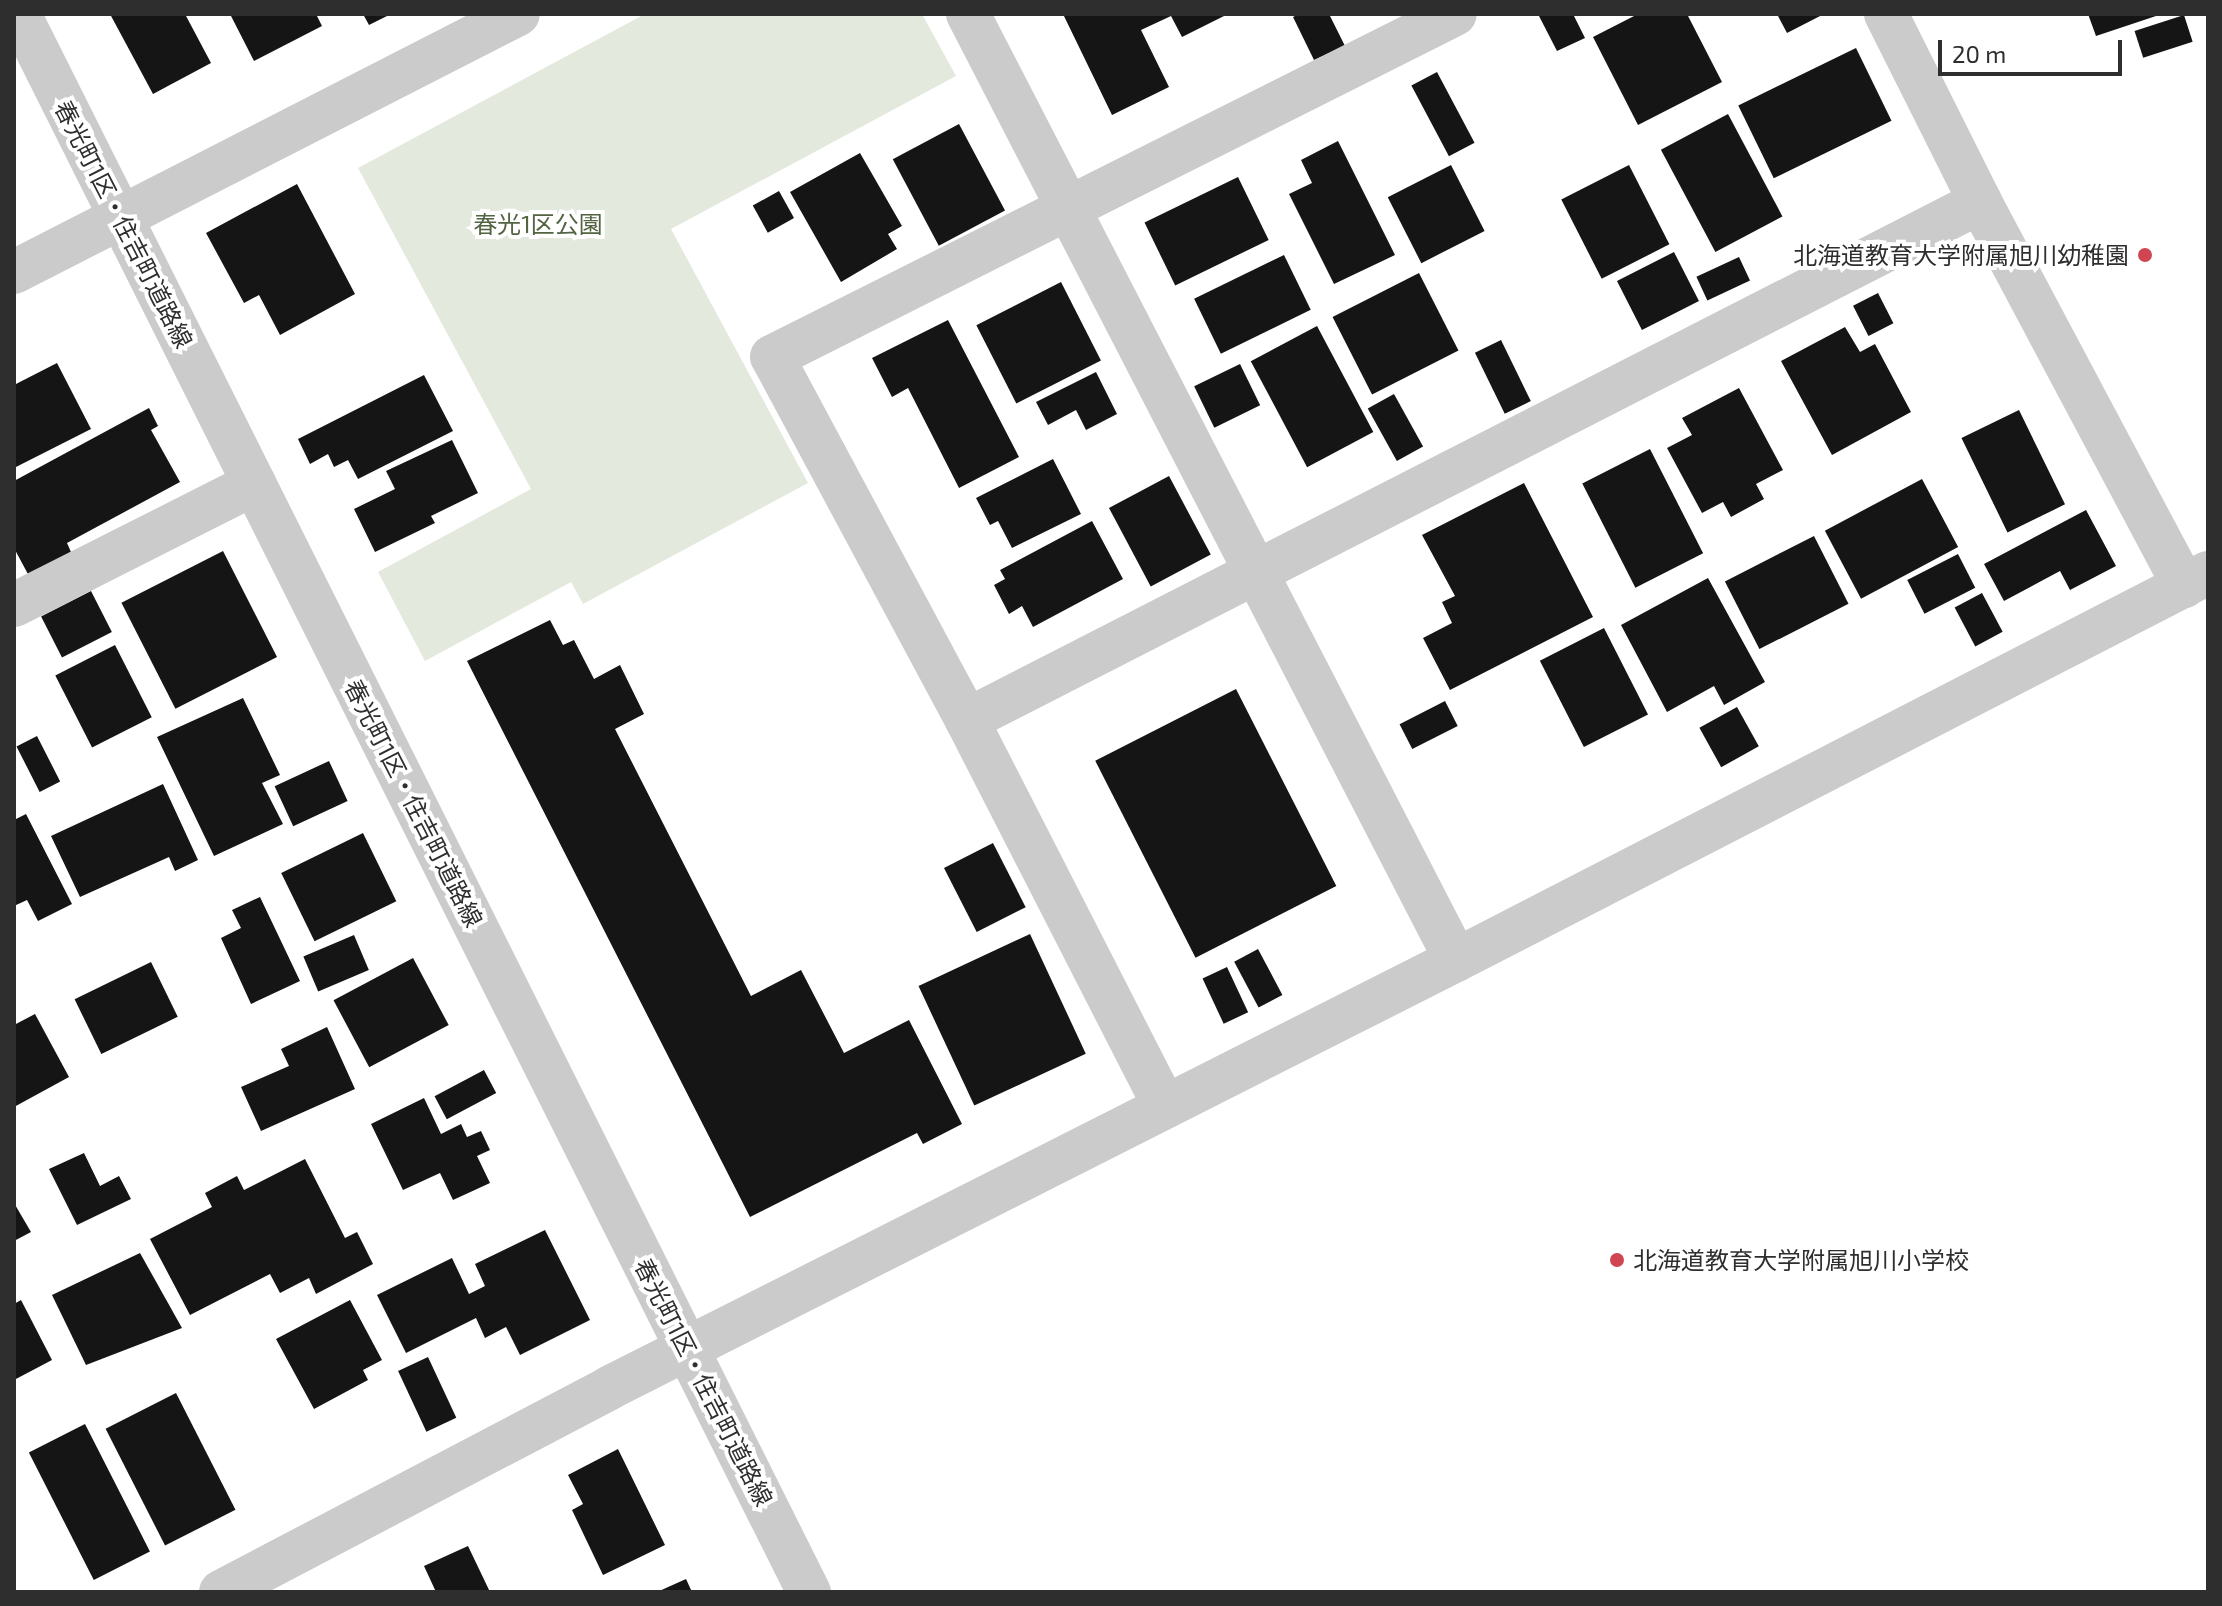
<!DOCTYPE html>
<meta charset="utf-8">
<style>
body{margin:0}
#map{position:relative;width:2222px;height:1606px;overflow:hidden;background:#fff;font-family:"Exo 2","Noto Sans JP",sans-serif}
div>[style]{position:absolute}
.green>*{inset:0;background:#e4e9dd}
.building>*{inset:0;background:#151515;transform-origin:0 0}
.minor>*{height:44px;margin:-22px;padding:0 22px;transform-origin:22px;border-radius:22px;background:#cbcbcb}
.dots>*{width:22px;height:22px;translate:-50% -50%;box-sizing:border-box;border:4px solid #fff;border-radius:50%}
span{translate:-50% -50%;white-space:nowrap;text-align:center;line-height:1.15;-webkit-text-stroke:8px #fff;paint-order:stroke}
.street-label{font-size:24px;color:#2e2e2e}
.park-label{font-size:24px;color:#526441}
.poi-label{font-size:24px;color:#2e2e2e}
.right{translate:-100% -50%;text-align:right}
.left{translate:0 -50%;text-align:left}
.frame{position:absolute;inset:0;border:16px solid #2e2e2e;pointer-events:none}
.scale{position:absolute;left:1938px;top:40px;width:184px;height:36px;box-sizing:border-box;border:4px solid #2e2e2e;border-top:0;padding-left:10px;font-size:24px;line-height:28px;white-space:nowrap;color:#2e2e2e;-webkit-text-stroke:6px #fff;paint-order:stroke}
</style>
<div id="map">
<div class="green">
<div style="clip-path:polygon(645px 14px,922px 14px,956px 76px,671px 229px,808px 483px,583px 604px,571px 582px,425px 661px,378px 572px,531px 489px,358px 168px)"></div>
</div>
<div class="building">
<div style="clip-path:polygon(110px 14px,185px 14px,211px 63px,153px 94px)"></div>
<div style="clip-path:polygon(230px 14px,316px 14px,322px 26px,254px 61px)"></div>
<div style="clip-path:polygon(363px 14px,391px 14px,369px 25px)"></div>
<div style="clip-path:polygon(1063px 14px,1228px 14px,1182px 37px,1171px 16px,1141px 30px,1169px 87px,1112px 115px)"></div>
<div style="clip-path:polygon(1299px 14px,1329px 14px,1345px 46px,1314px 60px,1293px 17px)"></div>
<div style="clip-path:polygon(1543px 14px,1573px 14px,1585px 38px,1557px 51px,1539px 16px)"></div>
<div style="clip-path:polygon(1638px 14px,1687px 14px,1722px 82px,1638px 125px,1593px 37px)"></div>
<div style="clip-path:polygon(1777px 14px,1824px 14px,1787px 33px)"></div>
<div style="clip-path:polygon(2088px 14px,2159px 14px,2159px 15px,2096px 36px)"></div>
<div style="left:2184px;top:15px;width:28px;height:52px;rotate:72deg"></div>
<div style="left:1856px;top:48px;width:81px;height:131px;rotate:64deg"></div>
<div style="left:1437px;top:72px;width:80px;height:29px;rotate:62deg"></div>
<div style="left:1728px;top:114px;width:116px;height:76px;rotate:62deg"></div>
<div style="left:959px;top:124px;width:98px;height:75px;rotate:62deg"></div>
<div style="clip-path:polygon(1338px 141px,1395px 255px,1334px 284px,1289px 194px,1312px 183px,1301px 160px)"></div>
<div style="clip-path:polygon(860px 153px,902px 226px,888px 234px,897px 249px,841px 282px,790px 192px)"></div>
<div style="left:1451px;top:165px;width:74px;height:71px;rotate:63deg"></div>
<div style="left:1629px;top:165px;width:89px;height:76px;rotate:63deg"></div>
<div style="left:1238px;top:177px;width:70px;height:104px;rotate:64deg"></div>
<div style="clip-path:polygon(297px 184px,355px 294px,280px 335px,259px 295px,244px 303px,206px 233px)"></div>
<div style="left:779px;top:191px;width:31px;height:30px;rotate:61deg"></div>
<div style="left:1674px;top:252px;width:55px;height:64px;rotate:63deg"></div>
<div style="left:1284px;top:255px;width:61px;height:100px;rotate:64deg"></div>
<div style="left:1739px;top:257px;width:26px;height:47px;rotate:65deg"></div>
<div style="left:1419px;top:273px;width:87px;height:97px;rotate:63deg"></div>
<div style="left:1061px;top:282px;width:88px;height:95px;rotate:63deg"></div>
<div style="left:1878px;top:293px;width:34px;height:28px;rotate:63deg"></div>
<div style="clip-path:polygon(948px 320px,1019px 457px,959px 488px,908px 388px,892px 397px,872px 358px)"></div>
<div style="left:1317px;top:326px;width:120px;height:75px;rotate:62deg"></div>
<div style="clip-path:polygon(1845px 327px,1860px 352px,1875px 344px,1911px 412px,1832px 455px,1781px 361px)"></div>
<div style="left:1501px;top:340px;width:68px;height:29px;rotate:64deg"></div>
<div style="clip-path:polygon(57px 363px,91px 429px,14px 468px,14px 385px)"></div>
<div style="left:1240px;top:364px;width:46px;height:51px;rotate:64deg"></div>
<div style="clip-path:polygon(1096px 372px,1117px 414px,1086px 430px,1076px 410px,1048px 425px,1036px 402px)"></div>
<div style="clip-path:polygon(424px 375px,453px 431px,358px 479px,348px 460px,334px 467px,328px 454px,310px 464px,298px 439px)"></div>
<div style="clip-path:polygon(1739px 388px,1783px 470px,1756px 484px,1764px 499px,1731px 517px,1723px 502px,1702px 513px,1667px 448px,1692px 435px,1682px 418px)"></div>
<div style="left:1394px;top:394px;width:60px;height:30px;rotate:61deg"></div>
<div style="clip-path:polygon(149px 408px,158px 426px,151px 430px,180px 482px,67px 543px,71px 552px,29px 576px,14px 548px,14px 481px)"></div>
<div style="left:2019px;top:410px;width:105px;height:64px;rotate:64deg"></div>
<div style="clip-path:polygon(452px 440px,478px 493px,431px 516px,435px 523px,375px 552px,354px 509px,395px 489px,386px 471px)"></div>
<div style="left:1650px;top:449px;width:117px;height:76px;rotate:63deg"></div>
<div style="clip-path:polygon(1053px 459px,1081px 514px,1012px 548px,998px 521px,990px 525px,976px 498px)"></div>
<div style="left:1169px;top:476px;width:89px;height:68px;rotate:62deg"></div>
<div style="left:1922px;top:479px;width:77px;height:110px;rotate:62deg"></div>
<div style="clip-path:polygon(1524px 483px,1593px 617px,1450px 690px,1423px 638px,1452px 623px,1442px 602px,1455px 596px,1422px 535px)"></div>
<div style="clip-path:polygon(2086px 510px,2116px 566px,2070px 590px,2060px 571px,2004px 601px,1984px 564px)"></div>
<div style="clip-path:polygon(1092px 521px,1123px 579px,1033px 627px,1022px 606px,1009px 614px,994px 585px,1005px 579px,1000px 570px)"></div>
<div style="left:1814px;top:536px;width:76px;height:100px;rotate:63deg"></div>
<div style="left:223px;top:551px;width:119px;height:114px;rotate:63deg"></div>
<div style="left:1958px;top:554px;width:38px;height:57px;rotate:63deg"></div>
<div style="clip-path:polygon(1708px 578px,1765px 682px,1724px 705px,1714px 686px,1667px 712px,1621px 625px)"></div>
<div style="left:91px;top:591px;width:46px;height:56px;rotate:63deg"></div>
<div style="left:1982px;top:593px;width:44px;height:31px;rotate:62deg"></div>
<div style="clip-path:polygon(550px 620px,563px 645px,574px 640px,594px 679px,620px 665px,644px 714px,615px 729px,751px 996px,801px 970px,844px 1053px,909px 1020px,962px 1124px,923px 1144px,917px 1133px,750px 1217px,467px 661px)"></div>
<div style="left:1604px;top:628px;width:97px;height:72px;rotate:63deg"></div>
<div style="left:115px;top:645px;width:81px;height:67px;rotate:63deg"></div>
<div style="left:1236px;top:689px;width:221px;height:158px;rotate:63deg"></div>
<div style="clip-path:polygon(243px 698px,280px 775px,262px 783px,283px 824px,214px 856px,157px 737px)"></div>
<div style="left:1445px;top:701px;width:28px;height:51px;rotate:63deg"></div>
<div style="left:1737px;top:707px;width:45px;height:43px;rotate:61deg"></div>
<div style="left:37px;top:736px;width:51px;height:23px;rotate:63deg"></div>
<div style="left:329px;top:761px;width:44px;height:60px;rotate:65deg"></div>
<div style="clip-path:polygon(163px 784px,198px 860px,175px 871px,169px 857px,80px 897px,51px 836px)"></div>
<div style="clip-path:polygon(26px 814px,72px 904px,38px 921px,27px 900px,14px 906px,14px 820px)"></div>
<div style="left:363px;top:833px;width:76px;height:91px;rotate:64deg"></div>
<div style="left:993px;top:843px;width:72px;height:55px;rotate:63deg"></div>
<div style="clip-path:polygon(260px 897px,300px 981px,251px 1004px,221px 938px,241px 928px,232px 910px)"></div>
<div style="left:1030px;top:934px;width:132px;height:123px;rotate:65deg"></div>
<div style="left:354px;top:935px;width:38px;height:55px;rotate:67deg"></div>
<div style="left:1258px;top:949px;width:52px;height:27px;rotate:62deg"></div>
<div style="left:413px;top:958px;width:76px;height:90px;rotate:62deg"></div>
<div style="left:151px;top:962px;width:61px;height:85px;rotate:64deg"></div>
<div style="left:1227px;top:967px;width:50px;height:27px;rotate:65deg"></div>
<div style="clip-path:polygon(35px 1014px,69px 1077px,14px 1107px,14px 1025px)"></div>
<div style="clip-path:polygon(327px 1027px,355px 1089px,261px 1131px,241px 1087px,289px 1066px,281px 1049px)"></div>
<div style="left:484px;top:1070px;width:26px;height:56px;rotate:62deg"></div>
<div style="clip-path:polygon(424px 1098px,441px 1134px,461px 1124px,467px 1137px,481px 1131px,490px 1150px,477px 1156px,490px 1183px,453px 1200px,440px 1173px,403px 1190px,371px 1124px)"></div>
<div style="clip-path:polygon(84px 1153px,100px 1186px,119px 1176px,131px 1199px,77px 1225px,49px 1169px)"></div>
<div style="clip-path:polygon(305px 1159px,345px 1238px,357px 1232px,373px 1264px,316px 1294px,309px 1278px,280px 1293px,270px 1274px,190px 1315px,150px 1239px,212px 1207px,205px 1193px,237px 1176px,244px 1190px)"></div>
<div style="clip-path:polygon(14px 1203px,31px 1232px,14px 1241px)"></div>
<div style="clip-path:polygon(545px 1230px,590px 1320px,520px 1355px,506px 1327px,485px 1338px,476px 1318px,406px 1353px,377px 1295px,452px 1258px,469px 1294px,485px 1286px,475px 1264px)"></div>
<div style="clip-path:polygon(140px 1253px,182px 1328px,86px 1365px,52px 1295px)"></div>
<div style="clip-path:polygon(21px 1300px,52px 1360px,14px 1380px,14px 1304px)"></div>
<div style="clip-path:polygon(350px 1300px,382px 1360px,363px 1370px,368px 1380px,314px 1409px,276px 1339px)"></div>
<div style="left:428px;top:1357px;width:67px;height:33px;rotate:65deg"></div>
<div style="left:176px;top:1393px;width:131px;height:79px;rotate:63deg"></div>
<div style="left:85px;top:1424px;width:143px;height:63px;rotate:63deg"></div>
<div style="clip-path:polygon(618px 1449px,665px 1545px,603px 1575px,572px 1510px,583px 1504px,568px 1475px)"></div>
<div style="clip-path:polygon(468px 1546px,490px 1592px,436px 1592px,424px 1566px)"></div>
<div style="clip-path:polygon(686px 1579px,692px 1592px,657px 1592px)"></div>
</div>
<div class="minor">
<div style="left:19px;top:14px;width:1765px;rotate:63.41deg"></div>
<div style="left:968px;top:14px;width:1064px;rotate:62.71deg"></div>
<div style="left:1886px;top:14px;width:210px;rotate:63.4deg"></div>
<div style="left:1980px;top:202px;width:435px;rotate:62deg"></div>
<div style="left:14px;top:272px;width:566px;rotate:-27.11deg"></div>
<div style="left:14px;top:605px;width:269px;rotate:-26.8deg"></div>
<div style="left:967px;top:720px;width:1138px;rotate:-27.08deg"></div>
<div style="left:1165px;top:1107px;width:435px;rotate:-117.1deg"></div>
<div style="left:967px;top:720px;width:412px;rotate:-118.2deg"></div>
<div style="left:772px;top:357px;width:764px;rotate:-26.67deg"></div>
<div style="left:221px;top:1592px;width:438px;rotate:-27.7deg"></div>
<div style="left:609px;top:1388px;width:949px;rotate:-26.81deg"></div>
<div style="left:1456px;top:960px;width:846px;rotate:-27.23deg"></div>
</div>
<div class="dots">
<div style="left:2145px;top:255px;background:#cf4652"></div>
<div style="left:1617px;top:1260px;background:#cf4652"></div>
</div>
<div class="street-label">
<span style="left:124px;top:224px;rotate:63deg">春光町1区・住吉町道路線</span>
<span style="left:414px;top:803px;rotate:63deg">春光町1区・住吉町道路線</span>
<span style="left:704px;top:1382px;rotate:63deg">春光町1区・住吉町道路線</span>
</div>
<div class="park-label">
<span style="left:538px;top:224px">春光1区公園</span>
</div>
<div class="poi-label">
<span class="right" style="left:2129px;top:255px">北海道教育大学附属旭川幼稚園</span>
<span class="left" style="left:1633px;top:1260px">北海道教育大学附属旭川小学校</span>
</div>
<div class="frame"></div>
<div class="scale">20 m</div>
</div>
